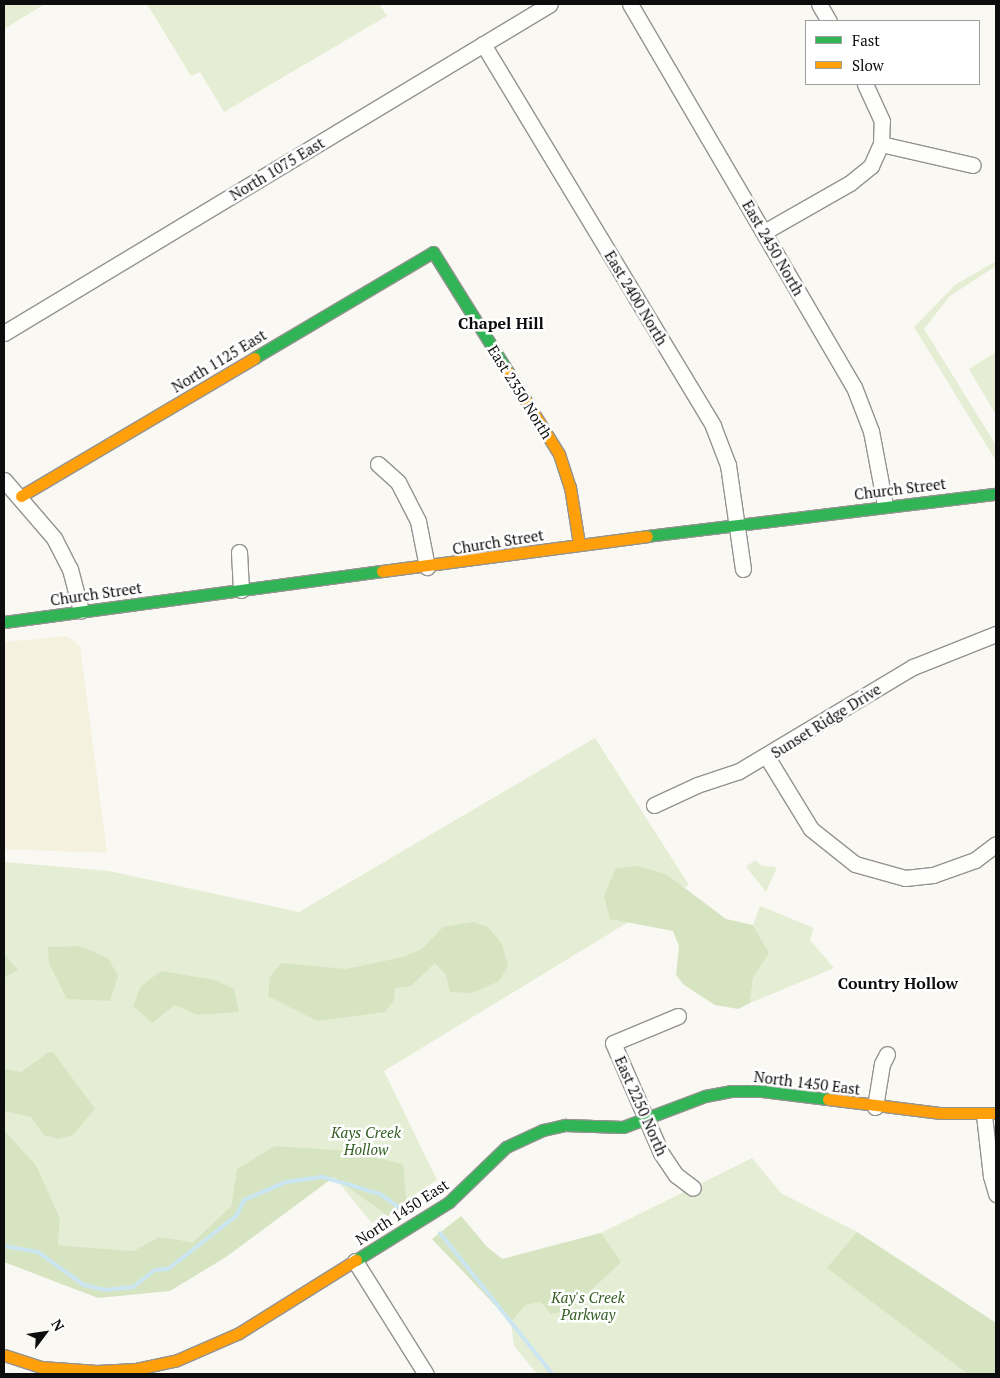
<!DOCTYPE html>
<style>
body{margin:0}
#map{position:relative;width:1000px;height:1378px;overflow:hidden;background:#faf8f2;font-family:"PT Serif",serif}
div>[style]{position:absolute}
.farmland>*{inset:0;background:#f5f1df}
.green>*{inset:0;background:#e5eed4}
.forest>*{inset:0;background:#d6e4c2}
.stream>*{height:4px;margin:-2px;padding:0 2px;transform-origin:2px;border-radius:2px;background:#cbe6f1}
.roads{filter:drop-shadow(1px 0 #949390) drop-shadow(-1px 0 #949390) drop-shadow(0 1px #949390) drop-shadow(0 -1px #949390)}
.street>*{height:15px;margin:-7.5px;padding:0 7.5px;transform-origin:7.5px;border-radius:7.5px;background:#fefefd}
.fast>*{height:11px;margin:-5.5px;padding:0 5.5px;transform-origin:5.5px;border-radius:5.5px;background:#30b455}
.slow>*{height:11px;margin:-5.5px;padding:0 5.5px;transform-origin:5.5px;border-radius:5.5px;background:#ff9f0a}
span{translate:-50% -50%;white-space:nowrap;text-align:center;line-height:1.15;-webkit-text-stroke:5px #fff;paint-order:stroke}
.street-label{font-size:15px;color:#0d0d0d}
.park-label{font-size:15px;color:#345e23;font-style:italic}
.neighbourhood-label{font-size:16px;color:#0d0d0d;font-weight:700}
.frame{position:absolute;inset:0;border:5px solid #0d0d0d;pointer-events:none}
.legend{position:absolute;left:805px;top:20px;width:175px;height:65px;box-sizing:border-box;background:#fff;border:1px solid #9e9e9e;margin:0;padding:6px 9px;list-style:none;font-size:15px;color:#0d0d0d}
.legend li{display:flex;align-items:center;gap:10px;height:25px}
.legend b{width:25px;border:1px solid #9e9e9e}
.north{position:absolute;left:20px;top:1308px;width:50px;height:50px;-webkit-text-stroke:4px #fff;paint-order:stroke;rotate:59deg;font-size:14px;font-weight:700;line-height:20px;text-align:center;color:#0d0d0d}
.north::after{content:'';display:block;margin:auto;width:18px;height:22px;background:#0d0d0d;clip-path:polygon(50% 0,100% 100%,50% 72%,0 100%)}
</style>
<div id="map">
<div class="farmland">
<div style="clip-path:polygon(67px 636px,80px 646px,107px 853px,4px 849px,4px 642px)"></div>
</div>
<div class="green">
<div style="clip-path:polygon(4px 4px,45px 4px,4px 29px)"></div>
<div style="clip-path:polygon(147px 4px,379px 4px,387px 16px,224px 112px,200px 72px,191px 76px)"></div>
<div style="clip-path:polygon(996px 261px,996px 266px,950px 296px,924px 329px,996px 445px,996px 461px,914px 327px,955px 285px)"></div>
<div style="clip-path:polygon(996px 352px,996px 415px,969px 369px)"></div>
<div style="clip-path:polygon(595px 738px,689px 885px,384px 1071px,437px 1180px,372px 1223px,334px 1177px,237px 1169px,231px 1206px,193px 1242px,159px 1237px,133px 1251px,58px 1245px,60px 1218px,36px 1165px,4px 1130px,4px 862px,109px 871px,299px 912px)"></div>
<div style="clip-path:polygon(755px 860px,762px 866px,777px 867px,766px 892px,746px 867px)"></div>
<div style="clip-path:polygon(760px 906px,814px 928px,810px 940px,834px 968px,750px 1003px,753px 978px,769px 953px,753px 925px)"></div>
<div style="clip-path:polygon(752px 1158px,781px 1193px,857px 1232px,996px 1323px,988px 1374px,537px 1374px,514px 1346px,511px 1322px,461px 1216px,487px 1247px,503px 1259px,601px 1233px)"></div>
</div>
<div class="forest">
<div style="clip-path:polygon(638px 866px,666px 874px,726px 919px,753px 925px,769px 953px,753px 978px,750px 1003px,738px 1009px,715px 1005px,684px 985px,676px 975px,679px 946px,673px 931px,610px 919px,604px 896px,616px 868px)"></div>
<div style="clip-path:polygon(473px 922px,488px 927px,502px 944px,508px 966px,499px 981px,472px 993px,450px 992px,446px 975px,435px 963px,411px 986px,395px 988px,394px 1000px,385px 1012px,317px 1021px,268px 996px,270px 977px,281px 963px,346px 969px,403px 957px,422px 949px,443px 927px)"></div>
<div style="clip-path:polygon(80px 946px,108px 958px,118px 976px,110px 1001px,67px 999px,49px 963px,48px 947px)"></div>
<div style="clip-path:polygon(4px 954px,18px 970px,4px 978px)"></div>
<div style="clip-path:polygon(161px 971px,215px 980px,234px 989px,239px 1012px,198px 1015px,175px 1005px,152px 1023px,133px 1006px,141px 986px)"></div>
<div style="clip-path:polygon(49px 1052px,53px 1052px,95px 1109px,73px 1135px,58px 1139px,44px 1135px,31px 1117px,4px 1111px,4px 1069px,21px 1072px)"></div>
<div style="clip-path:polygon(4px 1130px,36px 1165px,60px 1218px,58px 1245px,133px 1251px,159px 1237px,193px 1242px,231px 1206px,237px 1169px,275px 1146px,350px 1151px,403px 1164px,407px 1204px,388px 1216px,334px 1177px,226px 1257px,170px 1291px,98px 1298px,4px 1262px)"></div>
<div style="clip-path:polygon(461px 1216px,487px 1247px,502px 1259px,601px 1233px,621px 1262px,570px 1310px,551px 1314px,541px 1302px,525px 1305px,511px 1322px,432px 1239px)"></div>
<div style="clip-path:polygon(857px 1232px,996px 1323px,996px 1374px,968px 1374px,827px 1268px)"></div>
</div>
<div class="stream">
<div style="left:440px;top:1233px;width:180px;rotate:51.5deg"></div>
<div style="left:4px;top:1246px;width:35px;rotate:10deg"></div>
<div style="left:38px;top:1252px;width:57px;rotate:35.7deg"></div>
<div style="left:84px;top:1285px;width:22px;rotate:13deg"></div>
<div style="left:105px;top:1290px;width:28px;rotate:-6deg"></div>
<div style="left:133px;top:1287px;width:28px;rotate:-38deg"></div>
<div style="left:155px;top:1270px;width:13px;rotate:-4deg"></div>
<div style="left:168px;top:1269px;width:86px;rotate:-37.9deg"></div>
<div style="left:236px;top:1216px;width:18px;rotate:-63deg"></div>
<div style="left:244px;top:1200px;width:46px;rotate:-23.2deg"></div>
<div style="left:286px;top:1182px;width:37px;rotate:-8deg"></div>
<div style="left:323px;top:1177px;width:59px;rotate:16.6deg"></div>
<div style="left:380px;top:1194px;width:24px;rotate:35deg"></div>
</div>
<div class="roads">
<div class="street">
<div style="left:630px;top:4px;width:444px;rotate:59.7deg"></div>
<div style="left:854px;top:387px;width:47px;rotate:68.9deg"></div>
<div style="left:871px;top:431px;width:75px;rotate:79.3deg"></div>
<div style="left:819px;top:4px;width:20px;rotate:60deg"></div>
<div style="left:483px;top:44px;width:446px;rotate:58.9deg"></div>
<div style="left:713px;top:426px;width:42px;rotate:69deg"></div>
<div style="left:728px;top:465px;width:105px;rotate:81.8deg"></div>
<div style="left:881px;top:144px;width:94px;rotate:12.9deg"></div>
<div style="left:764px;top:232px;width:99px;rotate:-29.7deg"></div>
<div style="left:850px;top:183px;width:27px;rotate:-39deg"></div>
<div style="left:871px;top:166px;width:24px;rotate:-66deg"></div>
<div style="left:881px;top:144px;width:23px;rotate:-88deg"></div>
<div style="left:882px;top:121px;width:41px;rotate:-114.7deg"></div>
<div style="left:4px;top:333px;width:637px;rotate:-31.07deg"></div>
<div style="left:378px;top:464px;width:27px;rotate:42deg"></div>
<div style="left:398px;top:482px;width:44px;rotate:62.9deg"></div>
<div style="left:418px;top:521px;width:47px;rotate:78.9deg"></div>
<div style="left:4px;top:480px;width:77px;rotate:49.2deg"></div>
<div style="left:54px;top:538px;width:35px;rotate:63deg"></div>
<div style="left:70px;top:569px;width:43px;rotate:75.3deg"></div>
<div style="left:239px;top:552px;width:38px;rotate:87deg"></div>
<div style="left:767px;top:757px;width:84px;rotate:58.6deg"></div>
<div style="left:811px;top:829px;width:56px;rotate:38.5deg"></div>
<div style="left:855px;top:864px;width:52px;rotate:15.6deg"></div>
<div style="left:905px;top:878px;width:28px;rotate:-6deg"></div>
<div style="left:933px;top:875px;width:45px;rotate:-19.7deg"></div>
<div style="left:975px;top:860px;width:26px;rotate:-37deg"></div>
<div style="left:654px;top:805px;width:47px;rotate:-24.9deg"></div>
<div style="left:697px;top:785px;width:44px;rotate:-18.4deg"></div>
<div style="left:739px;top:771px;width:203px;rotate:-30.9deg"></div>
<div style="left:913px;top:667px;width:89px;rotate:-21.7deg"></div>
<div style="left:678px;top:1016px;width:70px;rotate:157.4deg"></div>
<div style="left:613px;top:1043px;width:120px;rotate:66.4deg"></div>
<div style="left:661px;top:1153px;width:27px;rotate:56deg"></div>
<div style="left:676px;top:1175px;width:21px;rotate:37deg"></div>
<div style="left:875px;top:1107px;width:44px;rotate:-80.8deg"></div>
<div style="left:882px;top:1064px;width:11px;rotate:-63deg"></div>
<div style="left:984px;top:1115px;width:61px;rotate:83.5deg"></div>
<div style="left:991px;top:1176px;width:19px;rotate:74deg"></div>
<div style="left:355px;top:1261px;width:133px;rotate:57.9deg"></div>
</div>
<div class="fast">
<div style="left:254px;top:358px;width:208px;rotate:-30.6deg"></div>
<div style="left:433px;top:252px;width:142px;rotate:58deg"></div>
<div style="left:647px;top:536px;width:352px;rotate:-6.9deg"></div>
<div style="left:4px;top:622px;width:381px;rotate:-7.7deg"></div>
<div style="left:356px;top:1260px;width:110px;rotate:-31.9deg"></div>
<div style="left:449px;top:1202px;width:79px;rotate:-44deg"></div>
<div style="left:506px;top:1147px;width:41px;rotate:-24.7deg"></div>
<div style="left:543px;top:1130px;width:23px;rotate:-13deg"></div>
<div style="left:565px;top:1125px;width:58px;rotate:2deg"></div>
<div style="left:623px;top:1127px;width:88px;rotate:-20.7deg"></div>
<div style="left:705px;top:1096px;width:26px;rotate:-11deg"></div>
<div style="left:731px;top:1091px;width:31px"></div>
<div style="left:762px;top:1091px;width:66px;rotate:6.9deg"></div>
</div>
<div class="slow">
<div style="left:508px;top:372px;width:97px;rotate:58.1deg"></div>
<div style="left:559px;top:454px;width:35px;rotate:72deg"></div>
<div style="left:570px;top:487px;width:58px;rotate:81deg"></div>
<div style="left:21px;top:496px;width:271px;rotate:-30.6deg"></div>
<div style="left:382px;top:571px;width:267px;rotate:-7.5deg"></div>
<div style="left:828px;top:1099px;width:114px;rotate:7.1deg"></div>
<div style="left:941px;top:1113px;width:55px"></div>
<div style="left:4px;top:1355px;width:39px;rotate:18deg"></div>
<div style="left:41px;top:1367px;width:56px;rotate:4.1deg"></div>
<div style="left:97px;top:1371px;width:39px;rotate:-3deg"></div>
<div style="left:136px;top:1369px;width:40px;rotate:-12deg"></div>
<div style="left:175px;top:1361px;width:70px;rotate:-23.6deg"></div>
<div style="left:239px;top:1333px;width:138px;rotate:-32deg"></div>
</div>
</div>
<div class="street-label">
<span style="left:277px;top:169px;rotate:-31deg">North 1075 East</span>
<span style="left:773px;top:248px;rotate:60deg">East 2450 North</span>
<span style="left:636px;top:298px;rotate:59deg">East 2400 North</span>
<span style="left:219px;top:361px;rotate:-31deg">North 1125 East</span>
<span style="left:520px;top:392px;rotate:58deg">East 2350 North</span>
<span style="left:900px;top:489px;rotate:-7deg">Church Street</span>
<span style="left:498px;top:542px;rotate:-9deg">Church Street</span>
<span style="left:96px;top:594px;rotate:-8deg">Church Street</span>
<span style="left:826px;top:721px;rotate:-32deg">Sunset Ridge Drive</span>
<span style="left:807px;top:1083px;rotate:7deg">North 1450 East</span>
<span style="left:641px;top:1106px;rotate:66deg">East 2250 North</span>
<span style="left:402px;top:1212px;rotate:-33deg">North 1450 East</span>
</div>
<div class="park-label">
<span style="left:366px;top:1141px">Kays Creek<br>Hollow</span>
<span style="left:588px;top:1306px">Kay's Creek<br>Parkway</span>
</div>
<div class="neighbourhood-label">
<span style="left:501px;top:323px">Chapel Hill</span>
<span style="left:898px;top:983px">Country Hollow</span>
</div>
<div class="frame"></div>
<ul class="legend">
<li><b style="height:6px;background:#30b455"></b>Fast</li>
<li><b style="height:6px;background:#ff9f0a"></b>Slow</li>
</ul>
<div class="north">N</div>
</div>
